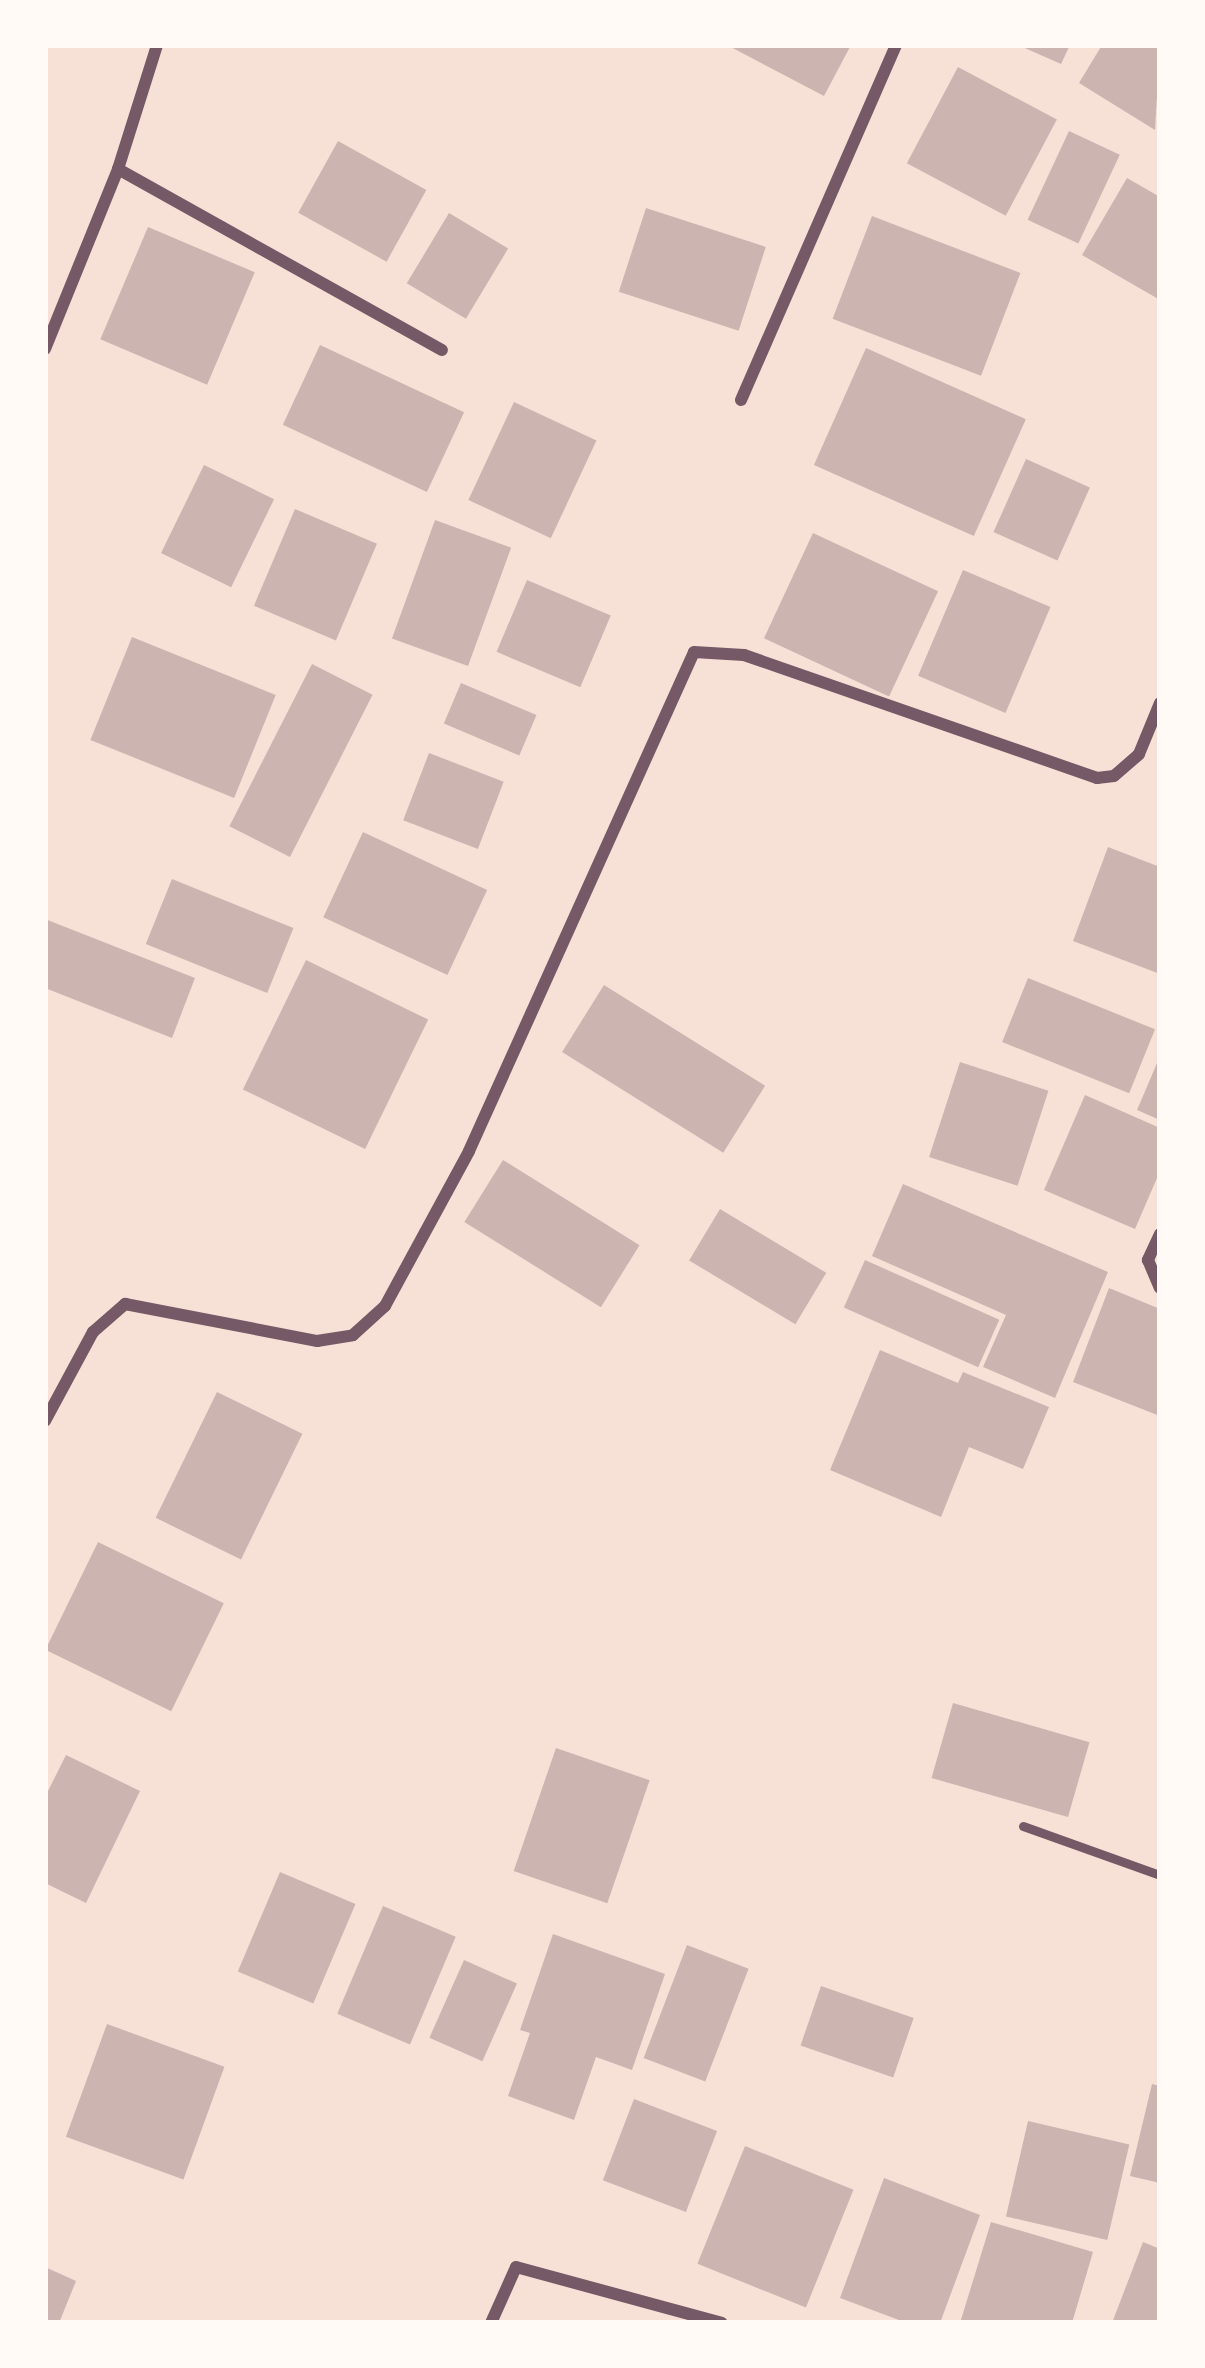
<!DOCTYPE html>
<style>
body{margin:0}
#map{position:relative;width:1205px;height:2368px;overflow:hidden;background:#f7e1d7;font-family:Figtree,sans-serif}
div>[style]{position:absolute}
.building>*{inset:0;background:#ccb4b1;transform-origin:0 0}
.service>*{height:9px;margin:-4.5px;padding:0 4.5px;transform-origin:4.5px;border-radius:4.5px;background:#755966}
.minor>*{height:12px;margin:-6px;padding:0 6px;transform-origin:6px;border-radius:6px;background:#755966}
span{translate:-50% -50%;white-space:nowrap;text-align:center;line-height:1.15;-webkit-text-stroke:12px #fffaf5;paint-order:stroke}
.frame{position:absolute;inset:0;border:48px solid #fffaf5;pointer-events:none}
</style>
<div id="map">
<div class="building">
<div style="clip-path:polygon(727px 45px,851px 45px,824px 96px)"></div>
<div style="clip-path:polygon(1018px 45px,1070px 45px,1061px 64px)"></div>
<div style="clip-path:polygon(1102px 45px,1160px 45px,1155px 130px,1079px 83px)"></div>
<div style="left:958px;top:67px;width:112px;height:109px;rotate:28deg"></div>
<div style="left:1069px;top:131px;width:56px;height:98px;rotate:25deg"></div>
<div style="left:338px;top:141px;width:101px;height:82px;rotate:29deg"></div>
<div style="clip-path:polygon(1127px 178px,1160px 197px,1160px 300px,1082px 255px)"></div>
<div style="left:646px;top:208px;width:126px;height:88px;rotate:18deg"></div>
<div style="left:449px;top:213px;width:69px;height:82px;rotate:31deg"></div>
<div style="left:872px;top:216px;width:159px;height:110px;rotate:21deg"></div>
<div style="left:148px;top:227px;width:116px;height:122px;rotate:23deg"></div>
<div style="left:320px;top:345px;width:159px;height:88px;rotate:25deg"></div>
<div style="left:866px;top:348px;width:175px;height:128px;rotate:24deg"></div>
<div style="left:514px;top:402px;width:91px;height:108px;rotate:25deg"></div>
<div style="left:1026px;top:459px;width:70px;height:80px;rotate:24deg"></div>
<div style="left:204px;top:465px;width:78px;height:98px;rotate:26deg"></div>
<div style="left:295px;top:509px;width:89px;height:105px;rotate:23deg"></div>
<div style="left:435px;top:520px;width:81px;height:126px;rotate:20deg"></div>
<div style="left:813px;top:533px;width:138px;height:116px;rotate:25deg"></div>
<div style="left:963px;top:570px;width:95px;height:115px;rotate:23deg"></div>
<div style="left:527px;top:580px;width:91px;height:78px;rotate:23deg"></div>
<div style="left:132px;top:637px;width:155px;height:111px;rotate:22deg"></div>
<div style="left:312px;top:664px;width:68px;height:182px;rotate:27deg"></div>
<div style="left:461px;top:683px;width:82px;height:44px;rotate:23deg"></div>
<div style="left:429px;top:753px;width:80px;height:72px;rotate:21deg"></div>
<div style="left:363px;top:832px;width:137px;height:94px;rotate:25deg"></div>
<div style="clip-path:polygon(1108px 847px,1160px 867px,1160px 974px,1073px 941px)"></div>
<div style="left:172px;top:879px;width:131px;height:70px;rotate:22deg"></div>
<div style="clip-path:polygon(45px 919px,195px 978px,172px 1038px,45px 988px)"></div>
<div style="left:306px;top:960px;width:136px;height:144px;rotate:26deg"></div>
<div style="left:1028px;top:978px;width:137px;height:69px;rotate:22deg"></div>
<div style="left:604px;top:985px;width:190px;height:79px;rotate:32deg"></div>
<div style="clip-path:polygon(1160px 1056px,1160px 1120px,1137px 1110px)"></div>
<div style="left:960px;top:1062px;width:93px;height:100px;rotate:18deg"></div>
<div style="clip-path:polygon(1085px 1095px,1160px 1128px,1160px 1171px,1135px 1229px,1044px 1190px)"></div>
<div style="left:503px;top:1160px;width:161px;height:73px;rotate:32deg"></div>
<div style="clip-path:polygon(903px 1184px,1108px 1272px,1055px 1398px,983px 1367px,1006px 1315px,872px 1256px)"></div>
<div style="left:720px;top:1209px;width:124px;height:60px;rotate:31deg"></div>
<div style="left:865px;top:1260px;width:147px;height:52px;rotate:24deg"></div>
<div style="clip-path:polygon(1109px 1288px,1160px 1309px,1160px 1416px,1073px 1382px)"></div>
<div style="clip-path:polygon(880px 1350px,958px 1383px,963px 1372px,1049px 1407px,1023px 1469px,969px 1447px,941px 1517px,830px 1470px)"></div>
<div style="left:217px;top:1392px;width:95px;height:140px;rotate:26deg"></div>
<div style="left:98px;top:1542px;width:140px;height:120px;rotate:26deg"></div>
<div style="left:953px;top:1703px;width:142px;height:78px;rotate:16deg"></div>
<div style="left:556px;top:1748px;width:99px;height:130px;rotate:19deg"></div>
<div style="clip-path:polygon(66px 1755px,140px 1791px,86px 1903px,45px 1883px,45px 1797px)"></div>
<div style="left:280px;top:1872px;width:82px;height:108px;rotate:23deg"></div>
<div style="left:383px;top:1906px;width:79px;height:117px;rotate:23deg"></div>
<div style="clip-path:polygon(553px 1934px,665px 1974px,632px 2070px,596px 2057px,574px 2120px,508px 2096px,530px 2033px,520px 2030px)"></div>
<div style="left:687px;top:1945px;width:66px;height:121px;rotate:21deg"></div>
<div style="left:464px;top:1960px;width:58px;height:85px;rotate:24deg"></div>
<div style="left:821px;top:1986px;width:98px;height:63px;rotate:19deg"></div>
<div style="left:107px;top:2024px;width:125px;height:120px;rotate:20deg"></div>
<div style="clip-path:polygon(1152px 2084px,1160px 2086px,1160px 2183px,1130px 2176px)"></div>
<div style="left:634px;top:2099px;width:89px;height:87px;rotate:21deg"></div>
<div style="left:1028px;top:2121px;width:104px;height:98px;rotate:13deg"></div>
<div style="left:745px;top:2146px;width:117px;height:127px;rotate:22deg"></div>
<div style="clip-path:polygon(884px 2178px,980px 2215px,940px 2323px,907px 2323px,840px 2298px)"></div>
<div style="clip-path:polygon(991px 2222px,1093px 2252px,1072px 2323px,960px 2323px)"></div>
<div style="clip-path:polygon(1143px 2242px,1160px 2249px,1160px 2323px,1112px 2323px)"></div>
<div style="clip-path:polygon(45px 2267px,76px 2281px,59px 2323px,45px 2323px)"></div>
</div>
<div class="service">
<div style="left:1023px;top:1826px;width:145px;rotate:19.7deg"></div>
</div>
<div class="minor">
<div style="left:118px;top:169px;width:371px;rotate:29.2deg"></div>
<div style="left:45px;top:349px;width:194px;rotate:-67.9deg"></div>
<div style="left:118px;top:169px;width:130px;rotate:-72.5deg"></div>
<div style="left:741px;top:400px;width:387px;rotate:-66.4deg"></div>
<div style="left:1160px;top:1234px;width:29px;rotate:115deg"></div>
<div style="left:1148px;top:1260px;width:30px;rotate:67deg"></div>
<div style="left:45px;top:1421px;width:101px;rotate:-61.7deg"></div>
<div style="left:93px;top:1332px;width:43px;rotate:-41.2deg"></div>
<div style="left:125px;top:1304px;width:196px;rotate:10.9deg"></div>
<div style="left:317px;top:1341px;width:36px;rotate:-9deg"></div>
<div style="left:353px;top:1335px;width:43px;rotate:-42.2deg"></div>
<div style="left:385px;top:1306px;width:176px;rotate:-61.5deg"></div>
<div style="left:469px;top:1151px;width:547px;rotate:-65.73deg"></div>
<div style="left:694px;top:652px;width:50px;rotate:3.4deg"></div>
<div style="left:744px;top:655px;width:374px;rotate:19.2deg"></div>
<div style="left:1097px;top:778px;width:17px;rotate:-7deg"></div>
<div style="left:1114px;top:776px;width:33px;rotate:-41deg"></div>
<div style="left:1139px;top:754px;width:55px;rotate:-67.6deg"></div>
<div style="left:491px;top:2323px;width:61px;rotate:-65.9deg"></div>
<div style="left:516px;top:2267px;width:213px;rotate:15.2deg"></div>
</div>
<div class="frame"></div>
</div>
